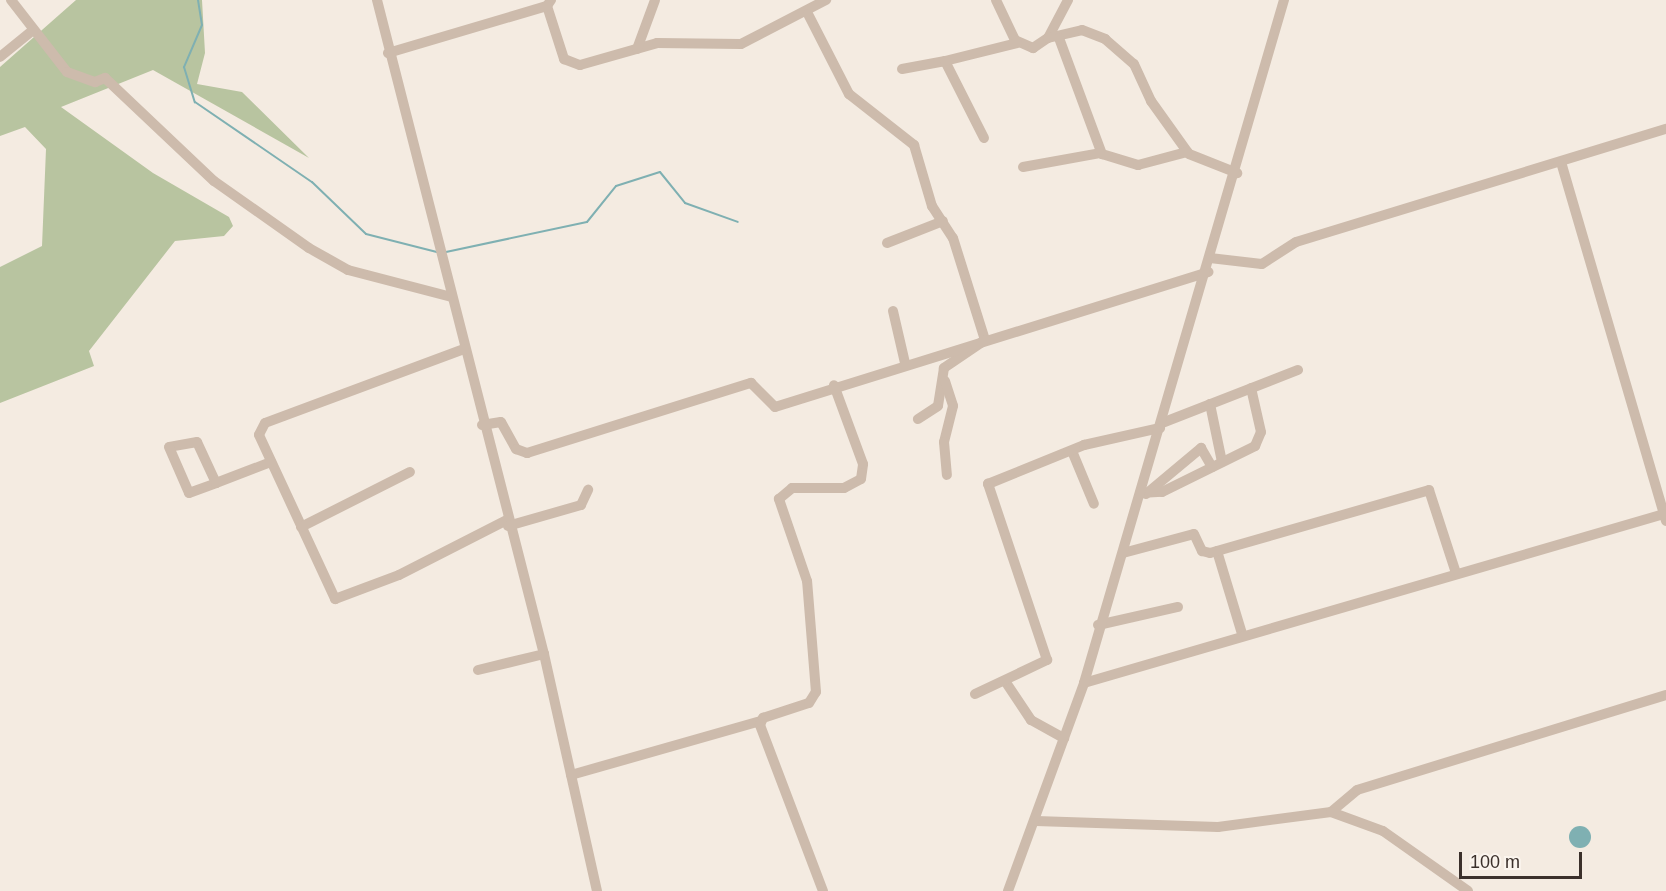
<!DOCTYPE html>
<style>
body{margin:0}
#map{position:relative;width:1666px;height:891px;overflow:hidden;background:#f4ebe1;font-family:Arial,sans-serif}
div>[style]{position:absolute}
.green>*{inset:0;background:#b8c4a0}
.water>*{inset:0;background:#7fb0b2}
.round{border-radius:50%}
.stream>*{height:2px;margin:-1px;padding:0 1px;transform-origin:1px;border-radius:1px;background:#7fb0b2}
.minor>*{height:10px;margin:-5px;padding:0 5px;transform-origin:5px;border-radius:5px;background:#cdbbac}
span{translate:-50% -50%;white-space:nowrap;text-align:center;line-height:1.15;-webkit-text-stroke:4.5px #fbf5ee;paint-order:stroke}
.scale{position:absolute;left:1459px;top:852px;width:123px;height:27px;box-sizing:border-box;border:3px solid #3b302b;border-top:0;padding-left:8px;font-size:18px;line-height:21px;white-space:nowrap;color:#3b302b;-webkit-text-stroke:4px #fbf5ee;paint-order:stroke}
</style>
<div id="map">
<div class="green">
<div style="clip-path:polygon(76px 0,202px 0,205px 53px,197px 84px,242px 92px,309px 158px,153px 70px,61px 107px,153px 173px,229px 217px,233px 226px,224px 236px,175px 241px,89px 351px,94px 366px,0 403px,0 267px,42px 246px,46px 149px,25px 127px,0 136px,0 67px)"></div>
</div>
<div class="water">
<div class="round" style="left:1569px;top:826px;width:22px;height:22px"></div>
</div>
<div class="stream">
<div style="left:198px;top:0;width:25px;rotate:81deg"></div>
<div style="left:202px;top:25px;width:46px;rotate:113.2deg"></div>
<div style="left:184px;top:67px;width:37px;rotate:73deg"></div>
<div style="left:195px;top:102px;width:142px;rotate:34.4deg"></div>
<div style="left:312px;top:182px;width:75px;rotate:43.9deg"></div>
<div style="left:366px;top:234px;width:73px;rotate:14.2deg"></div>
<div style="left:446px;top:252px;width:144px;rotate:-12deg"></div>
<div style="left:587px;top:222px;width:46px;rotate:-51.1deg"></div>
<div style="left:616px;top:186px;width:46px;rotate:-17.7deg"></div>
<div style="left:660px;top:172px;width:40px;rotate:51deg"></div>
<div style="left:685px;top:203px;width:56px;rotate:19.7deg"></div>
</div>
<div class="minor">
<div style="left:11px;top:0;width:91px;rotate:52.1deg"></div>
<div style="left:67px;top:72px;width:30px;rotate:20deg"></div>
<div style="left:95px;top:82px;width:11px;rotate:-22deg"></div>
<div style="left:105px;top:78px;width:150px;rotate:43.4deg"></div>
<div style="left:214px;top:181px;width:116px;rotate:35.2deg"></div>
<div style="left:309px;top:248px;width:45px;rotate:29.4deg"></div>
<div style="left:348px;top:270px;width:107px;rotate:14.6deg"></div>
<div style="left:377px;top:0;width:675px;rotate:75.68deg"></div>
<div style="left:544px;top:654px;width:243px;rotate:77.4deg"></div>
<div style="left:551px;top:0;width:7px;rotate:124deg"></div>
<div style="left:547px;top:6px;width:56px;rotate:72.2deg"></div>
<div style="left:564px;top:59px;width:17px;rotate:21deg"></div>
<div style="left:580px;top:65px;width:80px;rotate:-15.9deg"></div>
<div style="left:657px;top:43px;width:84px;rotate:0.7deg"></div>
<div style="left:741px;top:44px;width:96px;rotate:-27.4deg"></div>
<div style="left:996px;top:0;width:44px;rotate:64.6deg"></div>
<div style="left:1015px;top:40px;width:20px;rotate:24deg"></div>
<div style="left:1033px;top:48px;width:18px;rotate:-34deg"></div>
<div style="left:1048px;top:38px;width:43px;rotate:-62.2deg"></div>
<div style="left:808px;top:14px;width:90px;rotate:62.9deg"></div>
<div style="left:849px;top:94px;width:83px;rotate:38.1deg"></div>
<div style="left:914px;top:145px;width:64px;rotate:73.6deg"></div>
<div style="left:932px;top:206px;width:38px;rotate:57deg"></div>
<div style="left:953px;top:238px;width:107px;rotate:72.6deg"></div>
<div style="left:985px;top:340px;width:50px;rotate:145.7deg"></div>
<div style="left:944px;top:368px;width:38px;rotate:99deg"></div>
<div style="left:938px;top:406px;width:24px;rotate:147deg"></div>
<div style="left:1048px;top:38px;width:35px;rotate:-13deg"></div>
<div style="left:1082px;top:30px;width:25px;rotate:21deg"></div>
<div style="left:1105px;top:39px;width:38px;rotate:41deg"></div>
<div style="left:1134px;top:64px;width:41px;rotate:65.3deg"></div>
<div style="left:1151px;top:101px;width:65px;rotate:54.4deg"></div>
<div style="left:1189px;top:154px;width:52px;rotate:21.6deg"></div>
<div style="left:1059px;top:38px;width:124px;rotate:69.7deg"></div>
<div style="left:1102px;top:154px;width:38px;rotate:17deg"></div>
<div style="left:1138px;top:165px;width:51px;rotate:-14.9deg"></div>
<div style="left:637px;top:49px;width:52px;rotate:-69.8deg"></div>
<div style="left:388px;top:53px;width:166px;rotate:-16.5deg"></div>
<div style="left:0;top:57px;width:43px;rotate:-39.3deg"></div>
<div style="left:902px;top:69px;width:44px;rotate:-10.5deg"></div>
<div style="left:984px;top:138px;width:86px;rotate:-116.9deg"></div>
<div style="left:945px;top:61px;width:74px;rotate:-14deg"></div>
<div style="left:1561px;top:162px;width:374px;rotate:73.7deg"></div>
<div style="left:1023px;top:167px;width:78px;rotate:-10.3deg"></div>
<div style="left:887px;top:243px;width:60px;rotate:-21.4deg"></div>
<div style="left:1210px;top:258px;width:52px;rotate:6.6deg"></div>
<div style="left:1262px;top:264px;width:40px;rotate:-32.9deg"></div>
<div style="left:1296px;top:242px;width:387px;rotate:-17deg"></div>
<div style="left:893px;top:311px;width:53px;rotate:77deg"></div>
<div style="left:464px;top:349px;width:212px;rotate:159.6deg"></div>
<div style="left:265px;top:423px;width:13px;rotate:117deg"></div>
<div style="left:259px;top:435px;width:181px;rotate:65.1deg"></div>
<div style="left:335px;top:599px;width:68px;rotate:-20.6deg"></div>
<div style="left:399px;top:575px;width:121px;rotate:-27deg"></div>
<div style="left:945px;top:381px;width:26px;rotate:72deg"></div>
<div style="left:953px;top:406px;width:37px;rotate:104deg"></div>
<div style="left:944px;top:442px;width:33px;rotate:85deg"></div>
<div style="left:1210px;top:404px;width:59px;rotate:78.3deg"></div>
<div style="left:1162px;top:423px;width:146px;rotate:-21.3deg"></div>
<div style="left:482px;top:425px;width:19px;rotate:-9deg"></div>
<div style="left:501px;top:422px;width:31px;rotate:61deg"></div>
<div style="left:516px;top:449px;width:12px;rotate:20deg"></div>
<div style="left:527px;top:453px;width:235px;rotate:-17.4deg"></div>
<div style="left:751px;top:383px;width:34px;rotate:45deg"></div>
<div style="left:775px;top:407px;width:454px;rotate:-17.3deg"></div>
<div style="left:1072px;top:451px;width:57px;rotate:67.5deg"></div>
<div style="left:216px;top:483px;width:45px;rotate:-114.9deg"></div>
<div style="left:197px;top:442px;width:28px;rotate:170deg"></div>
<div style="left:169px;top:447px;width:50px;rotate:66.5deg"></div>
<div style="left:189px;top:493px;width:29px;rotate:-20deg"></div>
<div style="left:216px;top:483px;width:59px;rotate:-20.9deg"></div>
<div style="left:1140px;top:493px;width:22px;rotate:-3deg"></div>
<div style="left:1162px;top:492px;width:104px;rotate:-26.3deg"></div>
<div style="left:1255px;top:446px;width:15px;rotate:-67deg"></div>
<div style="left:1261px;top:432px;width:45px;rotate:-102.8deg"></div>
<div style="left:1146px;top:494px;width:72px;rotate:-39.9deg"></div>
<div style="left:1201px;top:448px;width:22px;rotate:60deg"></div>
<div style="left:508px;top:526px;width:76px;rotate:-16deg"></div>
<div style="left:581px;top:505px;width:17px;rotate:-65deg"></div>
<div style="left:301px;top:527px;width:122px;rotate:-26.8deg"></div>
<div style="left:1217px;top:551px;width:87px;rotate:73.2deg"></div>
<div style="left:1123px;top:553px;width:73px;rotate:-15deg"></div>
<div style="left:1194px;top:534px;width:19px;rotate:65deg"></div>
<div style="left:1202px;top:551px;width:8px;rotate:14deg"></div>
<div style="left:1210px;top:553px;width:228px;rotate:-16deg"></div>
<div style="left:1429px;top:490px;width:87px;rotate:72deg"></div>
<div style="left:1098px;top:625px;width:82px;rotate:-12.7deg"></div>
<div style="left:478px;top:670px;width:68px;rotate:-13.6deg"></div>
<div style="left:1005px;top:681px;width:47px;rotate:56.3deg"></div>
<div style="left:1031px;top:720px;width:38px;rotate:29deg"></div>
<div style="left:1084px;top:683px;width:604px;rotate:-16.25deg"></div>
<div style="left:975px;top:694px;width:80px;rotate:-25.3deg"></div>
<div style="left:1047px;top:660px;width:186px;rotate:-108.5deg"></div>
<div style="left:988px;top:484px;width:104px;rotate:-22.1deg"></div>
<div style="left:1084px;top:445px;width:78px;rotate:-12.6deg"></div>
<div style="left:571px;top:775px;width:198px;rotate:-15.9deg"></div>
<div style="left:1331px;top:812px;width:34px;rotate:-40deg"></div>
<div style="left:1357px;top:790px;width:323px;rotate:-17.1deg"></div>
<div style="left:1036px;top:821px;width:182px;rotate:1.9deg"></div>
<div style="left:1218px;top:827px;width:114px;rotate:-7.6deg"></div>
<div style="left:1331px;top:812px;width:55px;rotate:20.1deg"></div>
<div style="left:1383px;top:831px;width:104px;rotate:35.2deg"></div>
<div style="left:823px;top:891px;width:178px;rotate:-110.8deg"></div>
<div style="left:760px;top:725px;width:8px;rotate:-67deg"></div>
<div style="left:763px;top:718px;width:48px;rotate:-18.1deg"></div>
<div style="left:809px;top:703px;width:13px;rotate:-58deg"></div>
<div style="left:816px;top:692px;width:111px;rotate:-94.6deg"></div>
<div style="left:807px;top:581px;width:87px;rotate:-108.9deg"></div>
<div style="left:779px;top:499px;width:17px;rotate:-40deg"></div>
<div style="left:792px;top:488px;width:52px"></div>
<div style="left:844px;top:488px;width:19px;rotate:-28deg"></div>
<div style="left:861px;top:479px;width:15px;rotate:-82deg"></div>
<div style="left:863px;top:464px;width:84px;rotate:-110.2deg"></div>
<div style="left:1008px;top:891px;width:221px;rotate:-69.9deg"></div>
<div style="left:1084px;top:683px;width:712px;rotate:-73.68deg"></div>
</div>
<div class="scale">100 m</div>
</div>
